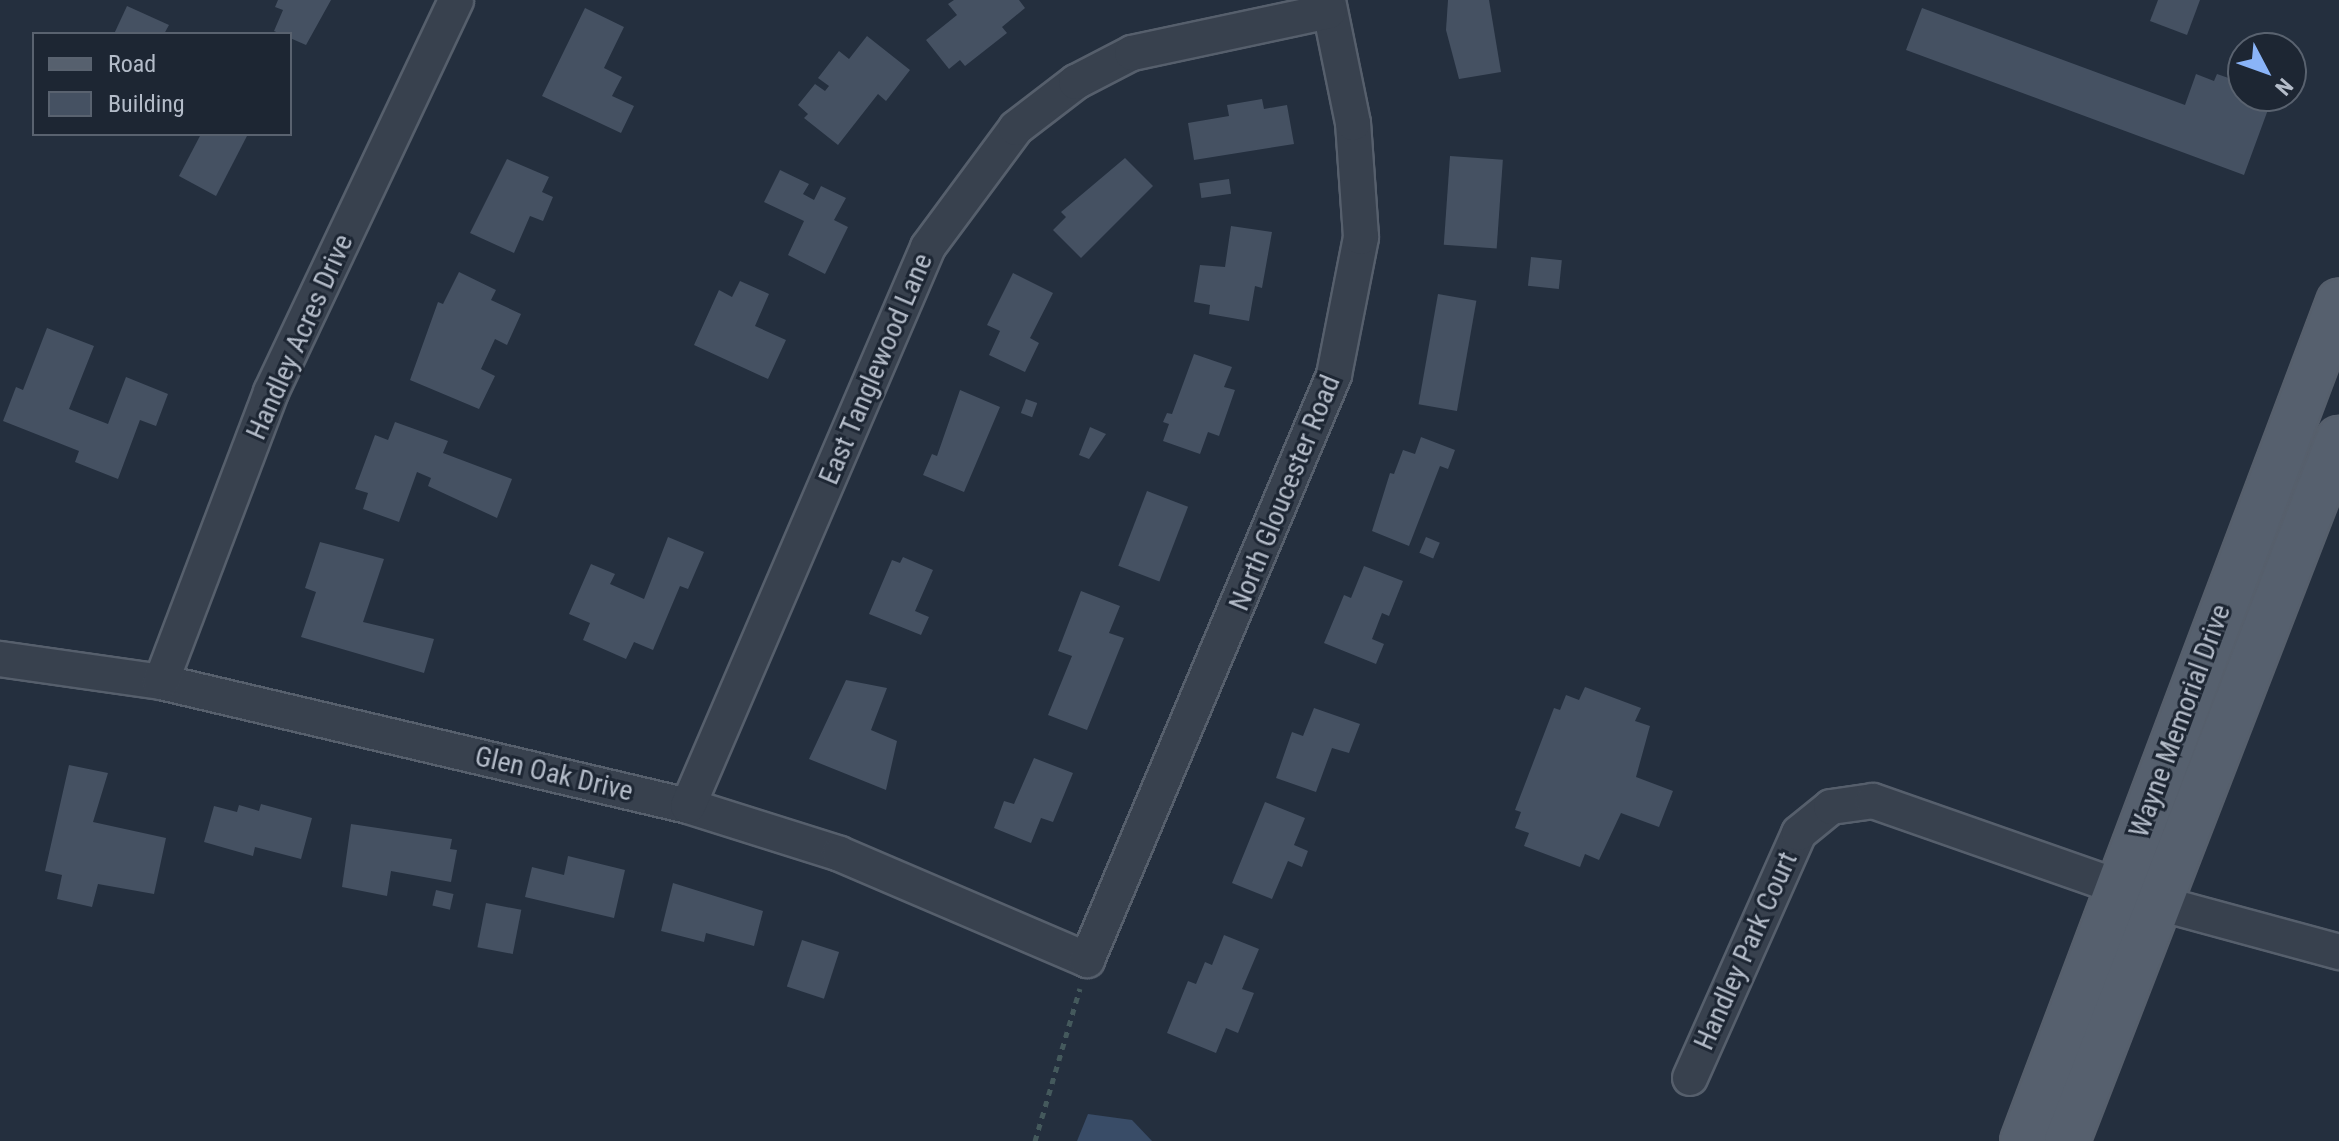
<!DOCTYPE html>
<style>
body{margin:0}
#map{position:relative;width:2339px;height:1141px;overflow:hidden;background:#242f3e;font-family:"Roboto Condensed",sans-serif}
div>[style]{position:absolute}
.water>*{inset:0;background:#394c67}
.building>*{inset:0;background:#455162;transform-origin:0 0}
.path>*{height:5px;margin-top:-2.5px;transform-origin:0;background:repeating-linear-gradient(90deg,#44595c 0 6px,transparent 0 12px)}
.roads{filter:drop-shadow(2px 0 #565f6c) drop-shadow(-2px 0 #565f6c) drop-shadow(0 2px #565f6c) drop-shadow(0 -2px #565f6c)}
.minor>*{height:34px;margin:-17px;padding:0 17px;transform-origin:17px;border-radius:17px;background:#38414e}
.major>*{height:44px;margin:-22px;padding:0 22px;transform-origin:22px;border-radius:22px;background:#56606e}
span{translate:-50% -50%;white-space:nowrap;text-align:center;line-height:1.15;-webkit-text-stroke:6px #1d2633;paint-order:stroke}
.street-label{font-size:28px;color:#b4bcc9}
.legend{position:absolute;left:32px;top:32px;width:260px;height:104px;box-sizing:border-box;background:#1d2633;border:2px solid #59626f;margin:0;padding:10px 14px;list-style:none;font-size:24px;color:#b4bcc9}
.legend li{display:flex;align-items:center;gap:16px;height:40px}
.legend b{width:40px;border:2px solid #59626f}
.north{position:absolute;left:2227px;top:32px;width:80px;height:80px;box-sizing:border-box;background:#1d2633;border:2px solid #59626f;border-radius:50%;rotate:131deg;font-size:22px;font-weight:700;line-height:32px;text-align:center;color:#b4bcc9}
.north::after{content:'';display:block;margin:auto;width:28px;height:36px;background:#8ab4f8;clip-path:polygon(50% 0,100% 100%,50% 72%,0 100%)}
</style>
<div id="map">
<div class="water">
<div style="clip-path:polygon(1088px 1114px,1132px 1120px,1152px 1141px,1077px 1141px)"></div>
</div>
<div class="building">
<div style="clip-path:polygon(278px 0,331px 0,306px 45px,274px 31px,283px 10px,275px 7px)"></div>
<div style="clip-path:polygon(954px 0,1019px 0,1025px 8px,1002px 27px,1007px 33px,965px 66px,960px 60px,949px 69px,926px 40px,957px 15px,948px 4px)"></div>
<div style="clip-path:polygon(1448px 0,1489px 0,1501px 72px,1459px 79px,1446px 30px)"></div>
<div style="clip-path:polygon(2158px 0,2200px 0,2187px 35px,2150px 21px)"></div>
<div style="clip-path:polygon(127px 6px,169px 25px,164px 34px,114px 34px)"></div>
<div style="clip-path:polygon(585px 8px,624px 27px,604px 68px,622px 77px,612px 96px,634px 106px,621px 133px,542px 96px)"></div>
<div style="clip-path:polygon(1922px 8px,2185px 105px,2196px 74px,2214px 81px,2217px 74px,2243px 83px,2243px 96px,2273px 96px,2244px 175px,1906px 50px)"></div>
<div style="clip-path:polygon(867px 36px,910px 70px,886px 101px,878px 94px,838px 145px,804px 118px,808px 114px,798px 105px,815px 84px,825px 91px,829px 86px,818px 78px,839px 51px,849px 59px)"></div>
<div style="clip-path:polygon(1262px 99px,1264px 109px,1287px 105px,1294px 144px,1194px 160px,1188px 123px,1229px 116px,1227px 105px)"></div>
<div style="clip-path:polygon(201px 134px,248px 134px,216px 196px,179px 176px)"></div>
<div style="left:1450px;top:156px;width:53px;height:89px;rotate:4deg"></div>
<div style="clip-path:polygon(1125px 158px,1153px 186px,1081px 258px,1053px 230px,1066px 217px,1061px 212px)"></div>
<div style="clip-path:polygon(507px 159px,549px 177px,542px 192px,553px 197px,543px 221px,530px 216px,514px 253px,470px 233px)"></div>
<div style="clip-path:polygon(780px 170px,809px 184px,803px 194px,814px 200px,821px 186px,846px 198px,834px 220px,848px 227px,825px 274px,788px 255px,804px 221px,764px 202px)"></div>
<div style="left:1229px;top:179px;width:15px;height:30px;rotate:82deg"></div>
<div style="clip-path:polygon(1231px 226px,1272px 232px,1262px 288px,1255px 286px,1249px 321px,1209px 314px,1210px 305px,1194px 302px,1200px 265px,1225px 267px)"></div>
<div style="left:1531px;top:257px;width:31px;height:29px;rotate:6deg"></div>
<div style="clip-path:polygon(459px 272px,496px 290px,491px 300px,521px 314px,507px 345px,495px 339px,481px 369px,495px 376px,479px 409px,410px 380px,438px 302px,443px 304px)"></div>
<div style="clip-path:polygon(1013px 273px,1053px 293px,1030px 338px,1039px 343px,1025px 372px,989px 355px,1000px 331px,987px 325px)"></div>
<div style="clip-path:polygon(740px 281px,769px 294px,755px 326px,786px 340px,768px 379px,694px 345px,719px 290px,732px 297px)"></div>
<div style="left:1438px;top:294px;width:39px;height:112px;rotate:10deg"></div>
<div style="clip-path:polygon(47px 328px,94px 346px,69px 409px,108px 424px,126px 377px,168px 394px,156px 426px,140px 420px,118px 479px,75px 462px,79px 451px,3px 421px,16px 387px,23px 390px)"></div>
<div style="clip-path:polygon(1194px 354px,1232px 367px,1224px 387px,1235px 390px,1219px 436px,1208px 432px,1200px 454px,1163px 441px,1169px 424px,1163px 422px,1167px 413px,1172px 414px)"></div>
<div style="clip-path:polygon(960px 390px,1000px 407px,964px 492px,923px 475px,932px 454px,937px 456px)"></div>
<div style="left:1026px;top:399px;width:12px;height:15px;rotate:20deg"></div>
<div style="clip-path:polygon(395px 422px,448px 441px,443px 453px,512px 479px,497px 518px,428px 486px,431px 478px,417px 472px,399px 522px,363px 509px,368px 493px,355px 489px,375px 435px,388px 440px)"></div>
<div style="clip-path:polygon(1090px 427px,1106px 434px,1089px 459px,1079px 455px)"></div>
<div style="clip-path:polygon(1421px 437px,1455px 450px,1448px 469px,1440px 466px,1409px 546px,1372px 531px,1390px 473px,1394px 474px,1403px 450px,1415px 454px)"></div>
<div style="left:1147px;top:491px;width:44px;height:80px;rotate:21deg"></div>
<div style="clip-path:polygon(668px 537px,704px 552px,688px 589px,680px 586px,653px 650px,634px 642px,626px 659px,583px 640px,590px 623px,569px 614px,591px 564px,615px 574px,610px 584px,644px 599px)"></div>
<div style="left:1426px;top:537px;width:15px;height:17px;rotate:23deg"></div>
<div style="clip-path:polygon(320px 542px,384px 559px,363px 622px,434px 639px,424px 673px,301px 637px,316px 592px,305px 588px)"></div>
<div style="clip-path:polygon(903px 557px,933px 570px,915px 611px,929px 617px,921px 635px,869px 614px,892px 560px,900px 563px)"></div>
<div style="clip-path:polygon(1364px 566px,1403px 581px,1389px 616px,1382px 613px,1372px 639px,1384px 644px,1376px 664px,1324px 643px,1344px 595px,1351px 598px)"></div>
<div style="clip-path:polygon(1081px 591px,1120px 606px,1109px 633px,1124px 638px,1087px 730px,1048px 715px,1072px 656px,1058px 651px)"></div>
<div style="clip-path:polygon(846px 680px,887px 688px,871px 730px,897px 741px,886px 790px,809px 759px)"></div>
<div style="clip-path:polygon(1585px 687px,1641px 708px,1635px 721px,1650px 726px,1636px 777px,1673px 791px,1659px 827px,1621px 813px,1599px 860px,1585px 854px,1580px 867px,1524px 846px,1529px 833px,1515px 828px,1521px 812px,1515px 810px,1554px 708px,1560px 710px,1566px 695px,1579px 700px)"></div>
<div style="clip-path:polygon(1314px 708px,1360px 724px,1349px 753px,1332px 748px,1316px 792px,1276px 778px,1292px 732px,1303px 736px)"></div>
<div style="clip-path:polygon(1034px 758px,1073px 773px,1053px 822px,1041px 818px,1031px 843px,994px 828px,1004px 801px,1014px 804px)"></div>
<div style="clip-path:polygon(69px 765px,108px 773px,93px 822px,166px 838px,154px 894px,98px 884px,92px 907px,57px 899px,62px 875px,45px 871px)"></div>
<div style="clip-path:polygon(1265px 802px,1305px 818px,1294px 845px,1308px 851px,1302px 867px,1288px 861px,1272px 899px,1232px 883px)"></div>
<div style="clip-path:polygon(261px 804px,312px 818px,301px 859px,255px 847px,253px 856px,204px 842px,214px 806px,237px 812px,239px 805px,259px 811px)"></div>
<div style="clip-path:polygon(351px 824px,452px 839px,450px 849px,457px 850px,451px 882px,391px 871px,387px 896px,342px 887px)"></div>
<div style="clip-path:polygon(568px 856px,625px 870px,614px 918px,525px 897px,532px 867px,564px 875px)"></div>
<div style="clip-path:polygon(673px 883px,763px 911px,754px 946px,706px 933px,704px 942px,661px 931px)"></div>
<div style="left:436px;top:890px;width:18px;height:16px;rotate:13deg"></div>
<div style="left:486px;top:903px;width:36px;height:45px;rotate:11deg"></div>
<div style="clip-path:polygon(1224px 935px,1259px 949px,1242px 989px,1254px 993px,1238px 1033px,1226px 1028px,1216px 1053px,1167px 1033px,1188px 981px,1196px 984px,1205px 962px,1212px 965px)"></div>
<div style="left:802px;top:940px;width:39px;height:49px;rotate:18deg"></div>
</div>
<div class="path">
<div style="left:1035px;top:1141px;width:159px;rotate:-73.6deg"></div>
</div>
<div class="roads">
<div class="minor">
<div style="left:0;top:659px;width:163px;rotate:8.1deg"></div>
<div style="left:161px;top:682px;width:541px;rotate:13.24deg"></div>
<div style="left:688px;top:806px;width:159px;rotate:17.5deg"></div>
<div style="left:840px;top:854px;width:269px;rotate:23.2deg"></div>
<div style="left:1087px;top:960px;width:635px;rotate:-67.11deg"></div>
<div style="left:1334px;top:375px;width:141px;rotate:-78.9deg"></div>
<div style="left:1361px;top:237px;width:114px;rotate:-94deg"></div>
<div style="left:1353px;top:123px;width:126px;rotate:-101.5deg"></div>
<div style="left:161px;top:682px;width:310px;rotate:-69.2deg"></div>
<div style="left:271px;top:392px;width:433px;rotate:-64.7deg"></div>
<div style="left:688px;top:806px;width:608px;rotate:-66.76deg"></div>
<div style="left:928px;top:247px;width:148px;rotate:-53.5deg"></div>
<div style="left:1016px;top:128px;width:76px;rotate:-37.5deg"></div>
<div style="left:1076px;top:82px;width:63px;rotate:-27.4deg"></div>
<div style="left:1132px;top:53px;width:201px;rotate:-12deg"></div>
<div style="left:2159px;top:903px;width:187px;rotate:15.2deg"></div>
<div style="left:1690px;top:1078px;width:268px;rotate:-66deg"></div>
<div style="left:1799px;top:833px;width:41px;rotate:-39.1deg"></div>
<div style="left:1831px;top:807px;width:42px;rotate:-8.1deg"></div>
<div style="left:1873px;top:801px;width:261px;rotate:19.3deg"></div>
</div>
<div class="major">
<div style="left:2023px;top:1141px;width:897px;rotate:-69.36deg"></div>
<div style="left:2067px;top:1141px;width:753px;rotate:-68.82deg"></div>
</div>
</div>
<div class="street-label">
<span style="left:300px;top:337px;rotate:-66deg">Handley Acres Drive</span>
<span style="left:876px;top:369px;rotate:-67deg">East Tanglewood Lane</span>
<span style="left:1285px;top:493px;rotate:-68deg">North Gloucester Road</span>
<span style="left:2180px;top:721px;rotate:-70deg">Wayne Memorial Drive</span>
<span style="left:554px;top:774px;rotate:13deg">Glen Oak Drive</span>
<span style="left:1746px;top:951px;rotate:-66deg">Handley Park Court</span>
</div>
<ul class="legend">
<li><b style="height:10px;background:#56606e"></b>Road</li>
<li><b style="height:22px;background:#455162"></b>Building</li>
</ul>
<div class="north">N</div>
</div>
